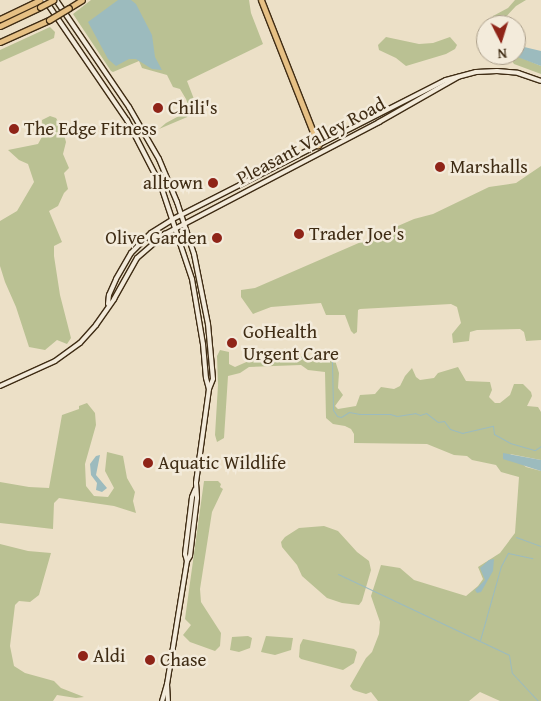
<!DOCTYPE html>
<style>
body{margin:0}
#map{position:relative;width:541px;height:701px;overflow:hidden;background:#ece0c7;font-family:"Gentium Book Plus",serif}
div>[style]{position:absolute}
.green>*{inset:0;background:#bac193}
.water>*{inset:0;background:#9cbbbe}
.stream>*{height:1px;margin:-0.5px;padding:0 0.5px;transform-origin:0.5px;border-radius:0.5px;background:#9cbbbe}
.roads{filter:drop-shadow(1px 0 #3f2c14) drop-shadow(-1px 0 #3f2c14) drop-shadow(0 1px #3f2c14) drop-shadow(0 -1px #3f2c14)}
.secondary>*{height:4px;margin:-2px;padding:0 2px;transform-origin:2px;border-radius:2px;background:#f3ebdb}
.highway>*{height:5px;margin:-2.5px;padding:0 2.5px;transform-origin:2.5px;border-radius:2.5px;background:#e6c084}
.bridges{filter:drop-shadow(1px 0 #3f2c14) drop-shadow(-1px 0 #3f2c14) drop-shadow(0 1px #3f2c14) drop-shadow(0 -1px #3f2c14)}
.highway-bridge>*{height:5px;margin:-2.5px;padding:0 2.5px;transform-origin:2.5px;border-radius:2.5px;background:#e6c084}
.dots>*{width:14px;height:14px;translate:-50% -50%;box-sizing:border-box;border:2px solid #f3ebdb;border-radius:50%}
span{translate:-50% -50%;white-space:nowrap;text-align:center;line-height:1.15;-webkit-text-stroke:5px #f3ebdb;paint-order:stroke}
.poi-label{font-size:19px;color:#3f2c14}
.left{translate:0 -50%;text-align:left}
.right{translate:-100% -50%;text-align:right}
.street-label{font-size:19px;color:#3f2c14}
.north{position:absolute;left:476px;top:15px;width:50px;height:50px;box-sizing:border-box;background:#f3ebdb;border:1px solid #ab9f8b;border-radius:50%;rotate:175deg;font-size:14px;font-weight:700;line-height:20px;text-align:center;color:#3f2c14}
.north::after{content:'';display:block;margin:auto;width:18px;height:22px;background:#8f2418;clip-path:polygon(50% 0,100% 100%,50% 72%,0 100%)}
</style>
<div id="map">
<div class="green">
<div style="clip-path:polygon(91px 0,249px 0,251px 13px,263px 44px,187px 81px,199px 112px,159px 129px,166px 123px,190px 110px,186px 99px,180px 89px,173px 87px,167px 75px,142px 68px,139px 61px,113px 72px,111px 71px,73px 14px)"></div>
<div style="clip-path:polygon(515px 0,526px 0,516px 6px,502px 21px,493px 20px,493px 16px,508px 8px)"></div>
<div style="clip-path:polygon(50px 27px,55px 32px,54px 38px,0 62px,0 50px)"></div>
<div style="clip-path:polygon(386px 37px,419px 44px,433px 43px,450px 37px,457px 45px,455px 49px,446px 54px,406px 66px,396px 58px,379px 50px,378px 45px)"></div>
<div style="clip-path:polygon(508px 55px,515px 55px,541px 66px,541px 74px,514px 64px)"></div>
<div style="clip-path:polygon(50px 116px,56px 118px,62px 128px,66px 142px,63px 154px,69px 168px,64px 173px,68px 189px,64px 193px,58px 206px,49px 211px,62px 242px,54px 246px,54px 256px,60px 295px,71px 338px,67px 344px,57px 340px,45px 350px,29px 347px,16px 307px,5px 282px,0 266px,0 221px,17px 211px,34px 182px,28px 164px,19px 160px,8px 150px,38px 144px,43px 135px,42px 120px)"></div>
<div style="clip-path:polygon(541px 166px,541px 340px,526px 341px,524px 332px,520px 329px,477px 330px,470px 332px,469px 341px,453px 343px,452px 334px,461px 323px,457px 307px,451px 304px,360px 309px,358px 310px,357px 332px,354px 334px,351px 331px,345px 315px,326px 315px,321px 303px,271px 307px,253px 314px,241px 297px,241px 290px,255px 288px,414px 219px,433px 214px,489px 187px,516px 183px)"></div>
<div style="clip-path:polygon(220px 350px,229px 352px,229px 364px,235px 367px,251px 360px,323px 355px,334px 357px,339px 373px,338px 388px,343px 395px,335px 406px,338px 409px,356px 406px,360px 395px,375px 394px,381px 387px,394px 389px,400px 386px,405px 376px,412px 368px,416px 377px,420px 380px,434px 378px,438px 373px,458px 367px,466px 381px,490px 382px,492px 390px,489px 397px,495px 403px,500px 403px,510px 395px,514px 384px,523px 384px,531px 392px,532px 396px,527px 406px,538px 407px,541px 412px,541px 460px,510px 454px,526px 467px,541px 471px,541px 701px,500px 701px,480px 692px,469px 701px,378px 701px,371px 692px,366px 694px,353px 690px,350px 686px,366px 658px,372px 652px,379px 634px,380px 622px,371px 596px,381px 565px,400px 568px,414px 580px,466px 596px,478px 586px,483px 579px,478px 567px,500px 553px,515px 533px,519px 477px,501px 472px,496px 465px,472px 460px,467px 456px,454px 455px,427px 444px,354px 443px,354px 434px,351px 429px,345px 426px,333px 424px,326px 418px,325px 372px,308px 370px,301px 365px,249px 367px,240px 373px,228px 376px,224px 438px,217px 442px,215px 435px,218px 385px,217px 356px)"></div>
<div style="clip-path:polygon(87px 403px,95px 413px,96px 425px,85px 464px,86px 486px,94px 496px,108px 497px,114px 488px,105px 471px,107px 452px,123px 456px,127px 478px,135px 492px,133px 501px,136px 513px,114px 506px,59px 498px,54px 503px,53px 529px,0 523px,0 482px,29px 487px,49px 488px,62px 415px,79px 409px,79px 406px)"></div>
<div style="clip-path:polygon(204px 481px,218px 481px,221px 484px,220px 487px,223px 489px,212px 512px,200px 589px,201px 602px,221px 633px,220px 646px,215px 651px,190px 642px,183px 635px,191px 625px,185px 619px)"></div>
<div style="clip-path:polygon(324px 526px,338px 531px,357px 552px,369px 561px,371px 570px,362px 601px,359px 605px,342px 603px,327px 598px,302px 576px,297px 565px,282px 547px,281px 542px,285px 537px,299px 528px)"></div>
<div style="clip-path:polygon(0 544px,28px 551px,51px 553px,39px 595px,30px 602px,19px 601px,15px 605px,10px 646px,14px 666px,25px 673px,54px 681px,61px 688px,84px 697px,76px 698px,57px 695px,53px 701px,0 701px)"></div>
<div style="clip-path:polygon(248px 636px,252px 638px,250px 648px,239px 652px,230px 650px,232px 637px)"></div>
<div style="clip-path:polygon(266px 636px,293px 638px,291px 650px,275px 655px,261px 652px)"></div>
<div style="clip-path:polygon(303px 639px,354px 649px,357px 652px,354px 663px,343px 670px,301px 659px,299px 657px,300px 645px)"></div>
</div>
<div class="water">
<div style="clip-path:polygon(118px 0,131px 0,136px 4px,152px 35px,155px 57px,162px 70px,152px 69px,136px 59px,129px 59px,116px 66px,108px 59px,88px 22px)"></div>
<div style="clip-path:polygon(520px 46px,541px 51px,541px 66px,515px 56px,516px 50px)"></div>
<div style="clip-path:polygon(503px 453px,541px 460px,541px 471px,503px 459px)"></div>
<div style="clip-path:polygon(100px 455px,96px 475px,107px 488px,102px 492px,96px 490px,97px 483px,91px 475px,90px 464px,96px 456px)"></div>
<div style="clip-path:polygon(494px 559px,493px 571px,481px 592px,477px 593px,475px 590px,485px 580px,480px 568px,489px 560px)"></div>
</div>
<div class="stream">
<div style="left:252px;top:359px;width:75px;rotate:-1.5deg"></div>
<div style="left:327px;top:357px;width:6px;rotate:39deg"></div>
<div style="left:332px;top:361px;width:49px;rotate:88.8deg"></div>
<div style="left:333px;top:410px;width:7px;rotate:56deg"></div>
<div style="left:337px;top:416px;width:4px;rotate:14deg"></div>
<div style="left:341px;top:417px;width:9px;rotate:-32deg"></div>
<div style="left:349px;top:412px;width:11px;rotate:10deg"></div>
<div style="left:360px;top:414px;width:30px"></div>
<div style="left:390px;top:414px;width:7px;rotate:16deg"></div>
<div style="left:397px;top:416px;width:18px;rotate:-9deg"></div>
<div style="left:415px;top:413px;width:5px;rotate:22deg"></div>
<div style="left:420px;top:415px;width:6px;rotate:-18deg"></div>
<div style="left:426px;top:413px;width:15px;rotate:37deg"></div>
<div style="left:438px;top:422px;width:6px;rotate:-9deg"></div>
<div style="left:444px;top:421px;width:10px;rotate:53deg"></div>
<div style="left:450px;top:429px;width:13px;rotate:18deg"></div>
<div style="left:462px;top:433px;width:32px;rotate:-13deg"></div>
<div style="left:493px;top:426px;width:8px;rotate:83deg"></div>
<div style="left:494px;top:434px;width:18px;rotate:29deg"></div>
<div style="left:510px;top:443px;width:26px;rotate:16deg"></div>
<div style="left:535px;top:450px;width:7px;rotate:-34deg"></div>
<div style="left:516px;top:537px;width:27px;rotate:20deg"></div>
<div style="left:338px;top:574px;width:189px;rotate:25.3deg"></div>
<div style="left:509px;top:655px;width:18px;rotate:81deg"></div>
<div style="left:512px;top:673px;width:38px;rotate:47deg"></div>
<div style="left:480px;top:640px;width:77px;rotate:-74.2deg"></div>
<div style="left:501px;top:566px;width:15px;rotate:-62deg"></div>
<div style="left:508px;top:553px;width:25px;rotate:12deg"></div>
</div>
<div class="roads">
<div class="secondary">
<div style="left:45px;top:0;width:145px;rotate:55.7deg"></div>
<div style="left:127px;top:120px;width:74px;rotate:62.7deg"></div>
<div style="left:161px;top:186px;width:98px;rotate:71.6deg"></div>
<div style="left:192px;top:279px;width:66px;rotate:80.4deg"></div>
<div style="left:203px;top:344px;width:34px;rotate:85deg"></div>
<div style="left:206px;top:378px;width:11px;rotate:75deg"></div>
<div style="left:56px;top:0;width:130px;rotate:55.7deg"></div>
<div style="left:129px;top:107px;width:60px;rotate:60deg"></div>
<div style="left:159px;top:159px;width:47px;rotate:67.3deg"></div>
<div style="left:177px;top:202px;width:55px;rotate:71.9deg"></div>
<div style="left:194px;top:254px;width:71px;rotate:78.7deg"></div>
<div style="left:208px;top:324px;width:55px;rotate:84.8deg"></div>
<div style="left:213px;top:379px;width:11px;rotate:112deg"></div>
<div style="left:209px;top:389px;width:95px;rotate:97.9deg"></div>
<div style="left:196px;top:483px;width:15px;rotate:86deg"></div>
<div style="left:197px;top:498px;width:58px;rotate:96.9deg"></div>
<div style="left:190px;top:556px;width:6px;rotate:121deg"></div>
<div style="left:187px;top:561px;width:125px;rotate:99.2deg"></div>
<div style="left:167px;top:684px;width:18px;rotate:106deg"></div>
<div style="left:108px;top:304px;width:9px;rotate:-84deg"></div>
<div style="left:109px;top:295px;width:17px;rotate:-66deg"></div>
<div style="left:116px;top:279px;width:30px;rotate:-60deg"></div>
<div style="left:131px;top:253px;width:28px;rotate:-45deg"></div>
<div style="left:151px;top:233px;width:26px;rotate:-32deg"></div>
<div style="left:173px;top:219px;width:306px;rotate:-27deg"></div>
<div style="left:446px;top:80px;width:31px;rotate:-15deg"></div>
<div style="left:476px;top:72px;width:21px;rotate:-3deg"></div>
<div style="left:497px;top:71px;width:21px;rotate:5deg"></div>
<div style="left:518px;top:73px;width:24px;rotate:19deg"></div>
<div style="left:0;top:386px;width:60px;rotate:-24.4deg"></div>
<div style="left:55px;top:361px;width:31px;rotate:-36deg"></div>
<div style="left:80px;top:343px;width:24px;rotate:-48deg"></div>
<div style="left:96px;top:325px;width:32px;rotate:-55deg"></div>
<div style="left:114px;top:299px;width:47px;rotate:-60.7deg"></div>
<div style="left:137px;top:258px;width:37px;rotate:-41deg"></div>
<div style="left:165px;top:234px;width:242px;rotate:-27.6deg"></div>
<div style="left:379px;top:122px;width:91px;rotate:-29.7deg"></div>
<div style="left:187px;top:561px;width:7px;rotate:-106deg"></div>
<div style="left:185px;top:554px;width:16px;rotate:-83deg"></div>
<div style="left:187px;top:538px;width:41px;rotate:-83deg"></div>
<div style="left:192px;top:497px;width:8px;rotate:-67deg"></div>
<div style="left:167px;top:684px;width:17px;rotate:87deg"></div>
</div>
<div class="highway">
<div style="left:261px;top:0;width:156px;rotate:68.5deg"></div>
<div style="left:69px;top:8px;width:15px;rotate:-32deg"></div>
<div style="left:0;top:19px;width:44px;rotate:-25.4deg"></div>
<div style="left:0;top:26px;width:44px;rotate:-25.4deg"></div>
<div style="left:0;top:42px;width:54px;rotate:-24.2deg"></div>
</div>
</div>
<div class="bridges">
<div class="highway-bridge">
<div style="left:40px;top:7px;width:15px;rotate:-28deg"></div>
<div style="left:49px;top:20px;width:23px;rotate:-31deg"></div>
</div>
</div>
<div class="dots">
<div style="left:158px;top:108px;background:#8f2418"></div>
<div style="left:14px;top:129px;background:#8f2418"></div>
<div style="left:440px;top:167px;background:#8f2418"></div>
<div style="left:213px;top:183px;background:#8f2418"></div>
<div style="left:299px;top:234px;background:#8f2418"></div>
<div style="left:217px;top:238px;background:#8f2418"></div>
<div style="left:232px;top:343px;background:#8f2418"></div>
<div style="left:148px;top:463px;background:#8f2418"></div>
<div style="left:83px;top:656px;background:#8f2418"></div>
<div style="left:150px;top:660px;background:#8f2418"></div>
</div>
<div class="poi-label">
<span class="left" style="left:168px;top:108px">Chili's</span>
<span class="left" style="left:24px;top:129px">The Edge Fitness</span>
<span class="left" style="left:450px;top:167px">Marshalls</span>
<span class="right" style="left:203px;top:183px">alltown</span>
<span class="left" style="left:309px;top:234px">Trader Joe's</span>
<span class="right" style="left:207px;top:238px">Olive Garden</span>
<span class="left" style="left:243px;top:343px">GoHealth<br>Urgent Care</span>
<span class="left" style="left:158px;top:463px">Aquatic Wildlife</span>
<span class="left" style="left:93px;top:656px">Aldi</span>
<span class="left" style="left:160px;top:660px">Chase</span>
</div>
<div class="street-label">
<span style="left:311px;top:141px;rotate:-28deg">Pleasant Valley Road</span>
</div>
<div class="north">N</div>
</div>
